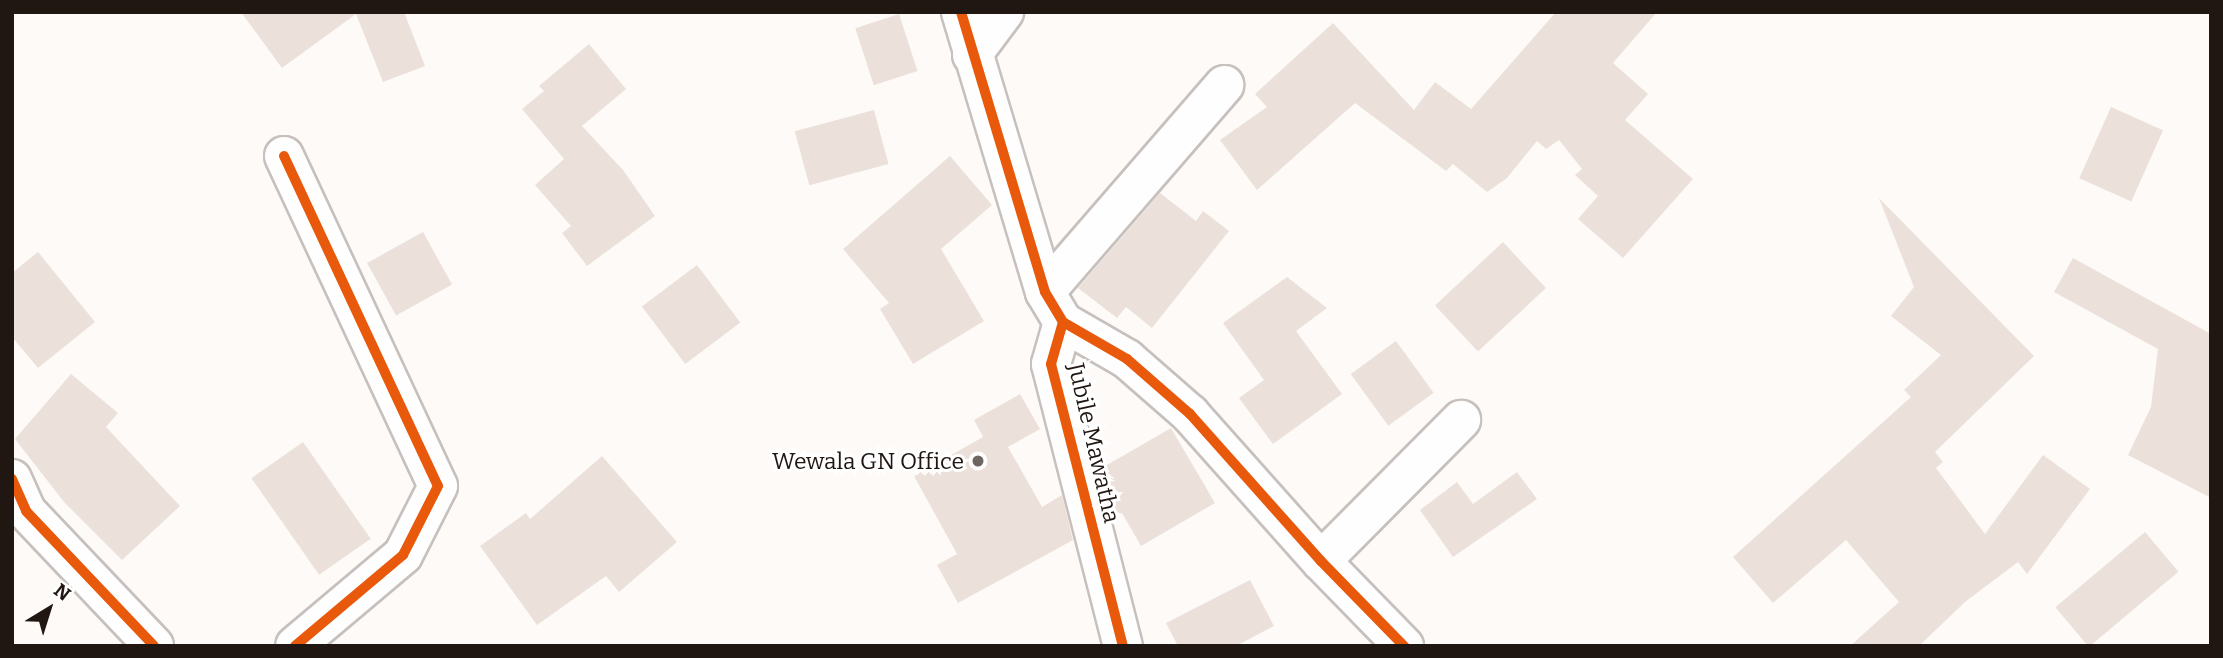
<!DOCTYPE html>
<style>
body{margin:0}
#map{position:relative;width:2223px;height:658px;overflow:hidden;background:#fdfaf8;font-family:Bitter,serif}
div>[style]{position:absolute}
.building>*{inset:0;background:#ebe1da;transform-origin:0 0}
.roads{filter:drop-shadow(2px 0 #c7c0bd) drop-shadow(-2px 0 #c7c0bd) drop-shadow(0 2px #c7c0bd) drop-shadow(0 -2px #c7c0bd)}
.minor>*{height:38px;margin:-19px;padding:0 19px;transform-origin:19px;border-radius:19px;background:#fffefe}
.cycleway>*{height:10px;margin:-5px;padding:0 5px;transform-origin:5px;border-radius:5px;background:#e8590c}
.dots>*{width:19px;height:19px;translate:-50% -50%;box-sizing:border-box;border:4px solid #fff;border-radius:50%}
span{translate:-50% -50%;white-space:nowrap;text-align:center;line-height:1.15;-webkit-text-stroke:6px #fff;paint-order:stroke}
.street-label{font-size:23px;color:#211712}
.poi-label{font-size:23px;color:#211712}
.right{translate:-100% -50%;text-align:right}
.frame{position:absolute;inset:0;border:14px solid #211712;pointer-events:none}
.north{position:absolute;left:14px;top:574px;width:70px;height:70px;-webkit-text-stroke:5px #fff;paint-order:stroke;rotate:38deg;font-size:19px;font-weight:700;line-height:28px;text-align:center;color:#211712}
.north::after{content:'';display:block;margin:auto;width:24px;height:32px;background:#211712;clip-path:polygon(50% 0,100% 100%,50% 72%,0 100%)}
</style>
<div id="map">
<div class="building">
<div style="clip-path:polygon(241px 12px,404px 12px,425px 66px,383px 82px,356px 14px,282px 68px)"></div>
<div style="clip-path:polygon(1556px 12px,1657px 12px,1613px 63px,1648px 94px,1625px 120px,1693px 179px,1623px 258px,1578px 219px,1598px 196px,1575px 175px,1582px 169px,1559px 140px,1546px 149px,1537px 141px,1507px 178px,1487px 192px,1453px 164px,1446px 171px,1355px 103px,1257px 190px,1220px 140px,1267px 107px,1255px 94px,1333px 23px,1414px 110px,1435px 82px,1471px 109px)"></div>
<div style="left:899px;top:14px;width:60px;height:46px;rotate:72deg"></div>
<div style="clip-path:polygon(589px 44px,626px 89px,582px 126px,623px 170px,655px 216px,587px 266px,562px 233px,571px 226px,535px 185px,564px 159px,522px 109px,544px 91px,539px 86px)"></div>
<div style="left:2111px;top:107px;width:57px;height:78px;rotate:24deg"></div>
<div style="left:874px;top:110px;width:56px;height:82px;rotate:75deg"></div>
<div style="clip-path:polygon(950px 156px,992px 205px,941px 249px,984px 321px,913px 364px,880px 309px,889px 303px,843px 249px)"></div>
<div style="clip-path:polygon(1160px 193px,1196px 221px,1203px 211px,1229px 231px,1152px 328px,1126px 307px,1117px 318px,1078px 288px)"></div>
<div style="clip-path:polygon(1879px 198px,2034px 356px,1935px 452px,1943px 462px,1936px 468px,1985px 534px,2043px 455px,2090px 489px,2027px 574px,2018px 562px,1965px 602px,1919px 646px,1850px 646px,1899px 602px,1846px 540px,1773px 603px,1733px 557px,1911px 397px,1904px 390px,1941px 355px,1891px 316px,1914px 287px)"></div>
<div style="left:423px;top:232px;width:60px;height:64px;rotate:61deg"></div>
<div style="left:1503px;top:242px;width:63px;height:93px;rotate:47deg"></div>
<div style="clip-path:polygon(38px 252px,95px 322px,38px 368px,12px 337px,12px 273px)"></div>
<div style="clip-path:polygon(2073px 258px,2211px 334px,2211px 498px,2128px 455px,2151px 407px,2158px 349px,2054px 292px)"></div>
<div style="left:697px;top:265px;width:72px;height:69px;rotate:53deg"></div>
<div style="clip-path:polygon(1287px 277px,1327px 308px,1296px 331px,1342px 394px,1273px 444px,1239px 398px,1264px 380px,1223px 323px)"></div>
<div style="left:1396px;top:341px;width:64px;height:56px;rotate:54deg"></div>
<div style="clip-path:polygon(71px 374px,118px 413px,106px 427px,180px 506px,122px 560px,64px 502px,15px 439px)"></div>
<div style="clip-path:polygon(1020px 394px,1040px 429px,1008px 447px,1042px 507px,1062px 495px,1073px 540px,958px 603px,937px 565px,957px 554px,914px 476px,983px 437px,974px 420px)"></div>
<div style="clip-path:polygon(1171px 428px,1215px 503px,1141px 546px,1122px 513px,1113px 518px,1100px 469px)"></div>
<div style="left:303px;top:442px;width:118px;height:63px;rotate:55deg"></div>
<div style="clip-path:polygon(602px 456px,677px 542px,619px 592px,606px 576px,537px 625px,480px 546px,526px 513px,530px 519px)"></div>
<div style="clip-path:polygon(1517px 472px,1537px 499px,1453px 557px,1420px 510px,1457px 482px,1473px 504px)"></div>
<div style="left:2145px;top:532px;width:52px;height:117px;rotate:50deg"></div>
<div style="clip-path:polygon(1250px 580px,1274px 626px,1236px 646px,1178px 646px,1166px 623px)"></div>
</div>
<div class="roads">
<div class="minor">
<div style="left:961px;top:12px;width:292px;rotate:73.3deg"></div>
<div style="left:1045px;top:292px;width:35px;rotate:59deg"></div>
<div style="left:1063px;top:322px;width:44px;rotate:105.9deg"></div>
<div style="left:1051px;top:364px;width:291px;rotate:75.7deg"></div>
<div style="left:972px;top:55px;width:54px;rotate:-53.3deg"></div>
<div style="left:284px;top:156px;width:364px;rotate:65deg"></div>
<div style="left:438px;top:486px;width:77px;rotate:116.9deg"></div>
<div style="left:403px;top:555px;width:141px;rotate:139.9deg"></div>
<div style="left:1045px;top:292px;width:274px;rotate:-49.1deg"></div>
<div style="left:1063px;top:322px;width:74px;rotate:30deg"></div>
<div style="left:1127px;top:359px;width:84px;rotate:41.1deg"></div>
<div style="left:1190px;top:414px;width:197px;rotate:48.3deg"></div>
<div style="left:1321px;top:561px;width:119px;rotate:45.7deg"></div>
<div style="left:12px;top:479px;width:35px;rotate:66deg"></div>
<div style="left:26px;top:511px;width:186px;rotate:46.5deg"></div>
<div style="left:1321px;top:561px;width:199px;rotate:-45.2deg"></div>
</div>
</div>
<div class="cycleway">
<div style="left:961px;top:12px;width:292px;rotate:73.3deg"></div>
<div style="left:1045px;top:292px;width:35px;rotate:59deg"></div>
<div style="left:1063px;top:322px;width:44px;rotate:105.9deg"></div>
<div style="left:1051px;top:364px;width:291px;rotate:75.7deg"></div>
<div style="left:284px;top:156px;width:364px;rotate:65deg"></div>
<div style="left:438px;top:486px;width:77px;rotate:116.9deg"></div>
<div style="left:403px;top:555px;width:141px;rotate:139.9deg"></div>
<div style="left:1063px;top:322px;width:74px;rotate:30deg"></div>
<div style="left:1127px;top:359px;width:84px;rotate:41.1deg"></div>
<div style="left:1190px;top:414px;width:197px;rotate:48.3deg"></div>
<div style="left:1321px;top:561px;width:119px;rotate:45.7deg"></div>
<div style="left:12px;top:479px;width:35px;rotate:66deg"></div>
<div style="left:26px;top:511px;width:186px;rotate:46.5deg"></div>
</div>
<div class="dots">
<div style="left:978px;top:461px;background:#6e6662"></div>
</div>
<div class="street-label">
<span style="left:1094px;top:443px;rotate:77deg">Jubile Mawatha</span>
</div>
<div class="poi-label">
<span class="right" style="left:964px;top:461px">Wewala GN Office</span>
</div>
<div class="frame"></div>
<div class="north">N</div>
</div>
